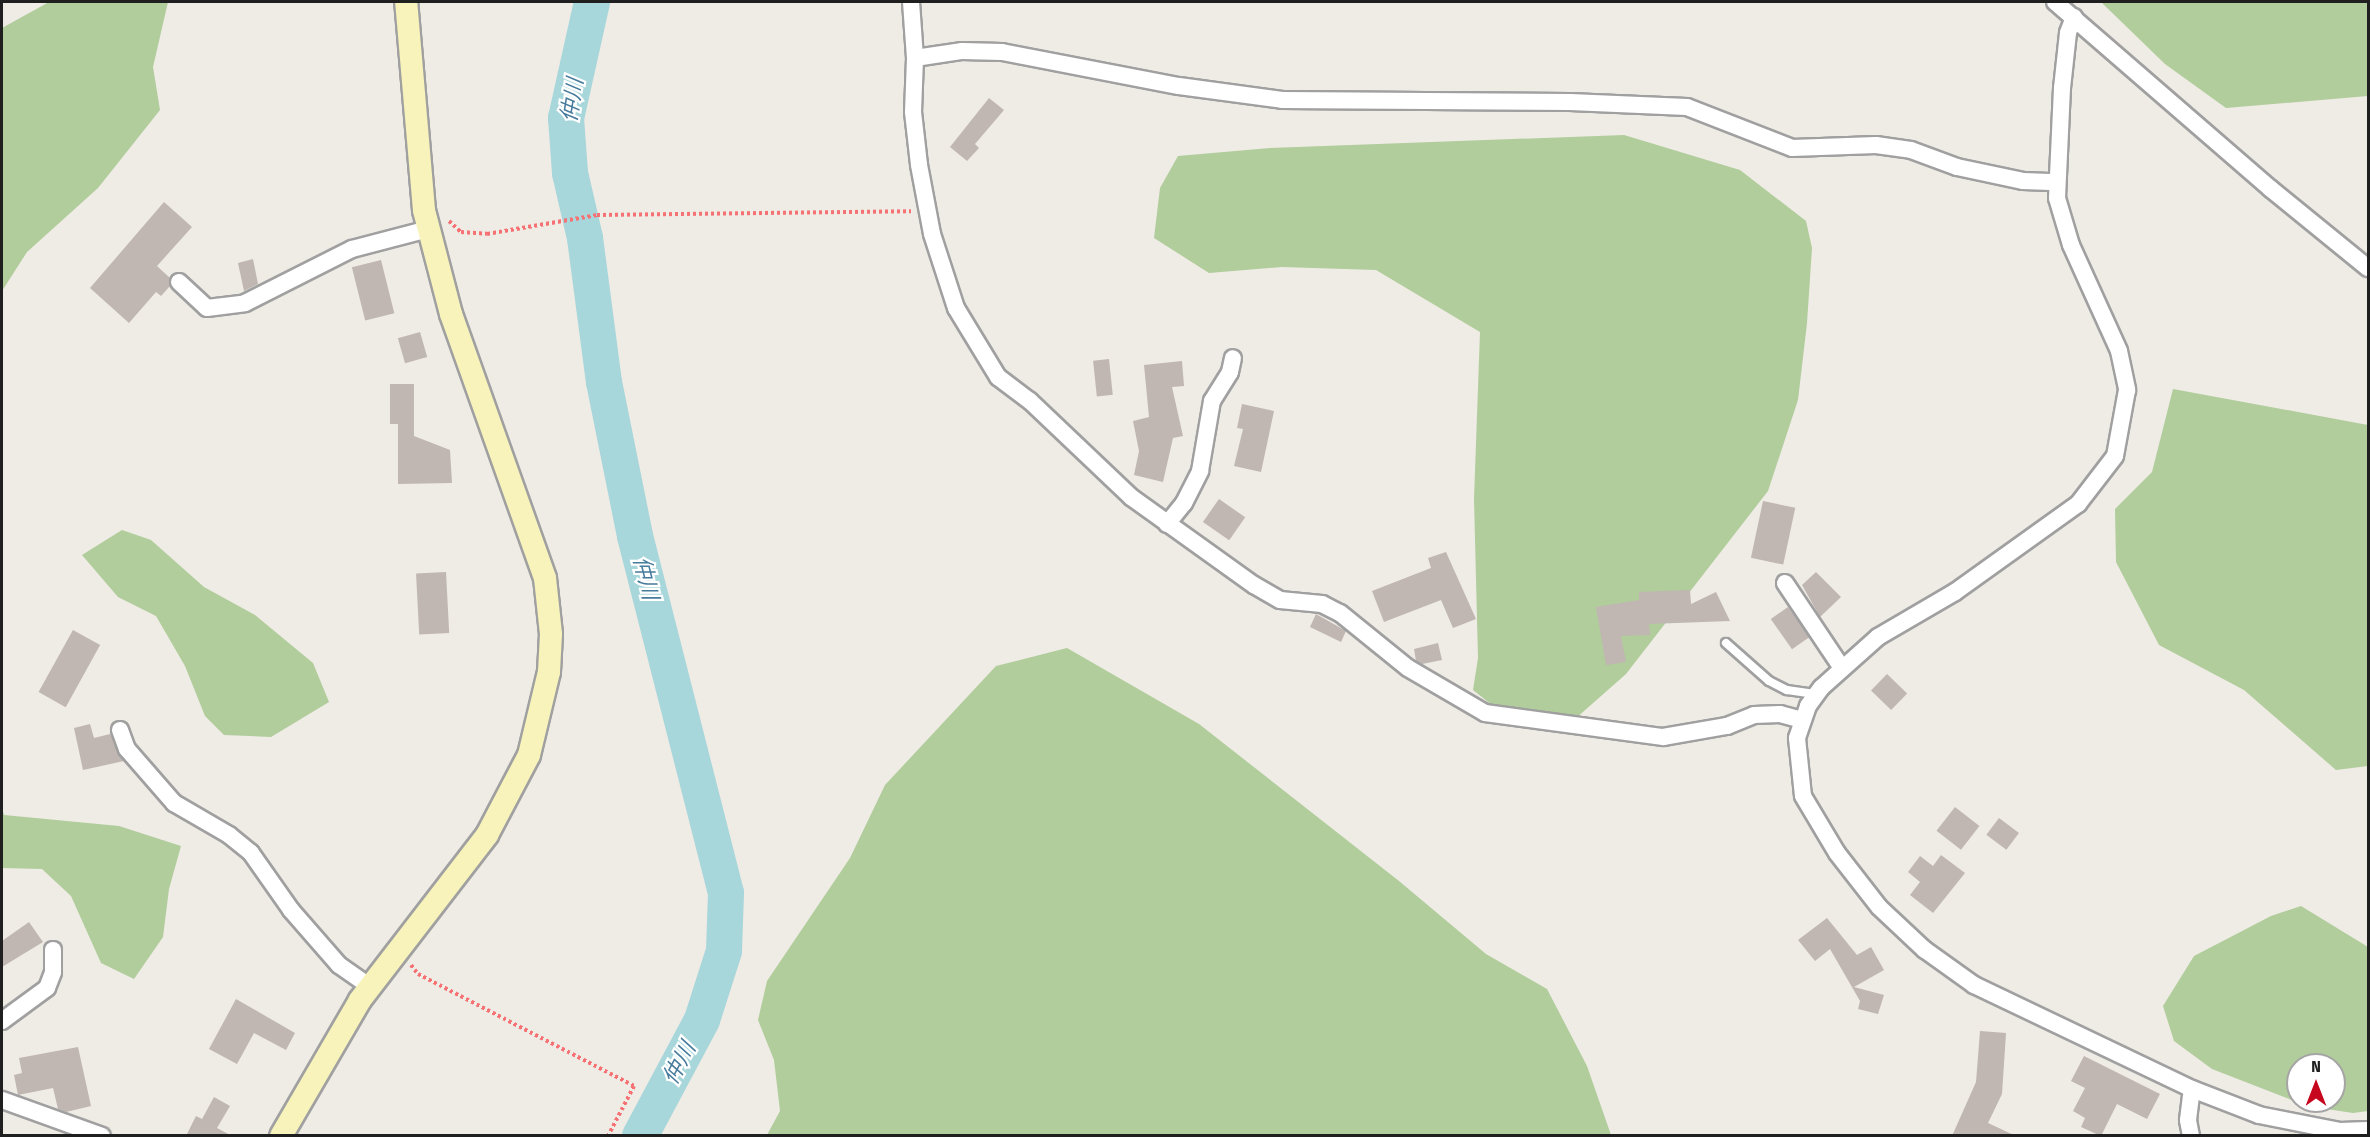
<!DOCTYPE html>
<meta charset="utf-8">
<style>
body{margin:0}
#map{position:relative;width:2370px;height:1137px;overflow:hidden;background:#efebe5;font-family:"Fira Sans Condensed","Noto Sans JP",sans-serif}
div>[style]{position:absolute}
.forest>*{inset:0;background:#b0cd9b}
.river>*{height:36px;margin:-18px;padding:0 18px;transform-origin:18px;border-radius:18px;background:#a7d6db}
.building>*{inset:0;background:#c0b6b2;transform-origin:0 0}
.path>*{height:4px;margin-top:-2px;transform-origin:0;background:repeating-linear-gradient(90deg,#f57173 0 3px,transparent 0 6px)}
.roads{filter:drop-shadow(2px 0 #a0a0a0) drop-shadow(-2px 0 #a0a0a0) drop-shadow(0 2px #a0a0a0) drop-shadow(0 -2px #a0a0a0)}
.lane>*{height:8px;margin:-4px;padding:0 4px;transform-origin:4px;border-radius:4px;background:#fff}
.street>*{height:16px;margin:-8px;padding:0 8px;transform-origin:8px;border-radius:8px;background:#fff}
.secondary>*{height:22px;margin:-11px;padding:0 11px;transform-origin:11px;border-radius:11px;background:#f7f3bb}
span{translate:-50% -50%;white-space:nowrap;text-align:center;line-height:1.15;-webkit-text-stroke:4.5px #fff;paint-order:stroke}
.water-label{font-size:22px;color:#487c9c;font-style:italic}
.frame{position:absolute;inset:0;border:3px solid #1f1f1f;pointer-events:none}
.north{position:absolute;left:2286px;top:1053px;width:60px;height:60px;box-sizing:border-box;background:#fff;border:2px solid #a5a5a5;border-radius:50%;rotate:0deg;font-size:16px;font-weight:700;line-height:24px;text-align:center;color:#1f1f1f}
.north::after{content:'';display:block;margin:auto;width:21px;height:27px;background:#c6071e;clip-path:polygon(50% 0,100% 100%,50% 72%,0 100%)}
</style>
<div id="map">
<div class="forest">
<div style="clip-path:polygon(49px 2px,168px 2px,153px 67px,160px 110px,98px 188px,27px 252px,2px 291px,2px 28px)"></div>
<div style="clip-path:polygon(2101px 2px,2368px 2px,2368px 96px,2226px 108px,2165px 64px)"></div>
<div style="clip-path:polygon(1624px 135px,1740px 170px,1806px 221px,1812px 248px,1807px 323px,1798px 400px,1768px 491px,1626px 674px,1567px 726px,1502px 713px,1473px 690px,1478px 658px,1474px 499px,1480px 332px,1376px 270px,1282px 267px,1209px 273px,1154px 238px,1160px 188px,1178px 156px,1270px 148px)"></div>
<div style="clip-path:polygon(2173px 389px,2368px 425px,2368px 766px,2336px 770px,2244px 690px,2159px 645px,2116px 562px,2115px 509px,2152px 472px)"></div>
<div style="clip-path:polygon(122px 530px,151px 540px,204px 587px,255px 615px,313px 663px,329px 702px,271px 737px,224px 735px,205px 716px,185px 666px,156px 616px,118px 597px,82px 555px)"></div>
<div style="clip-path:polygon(1067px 648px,1199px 724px,1399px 881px,1486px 954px,1547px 989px,1587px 1066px,1611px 1135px,767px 1135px,780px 1111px,774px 1060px,758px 1020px,767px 981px,850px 858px,885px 785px,996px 666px)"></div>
<div style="clip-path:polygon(2px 808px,4px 815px,119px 826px,181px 846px,169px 889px,163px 937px,134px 979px,101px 963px,71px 896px,42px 869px,2px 868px)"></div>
<div style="clip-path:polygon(evenodd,2301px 906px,2368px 947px,2368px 1111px,2353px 1113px,2307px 1106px,2212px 1069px,2174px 1041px,2163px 1006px,2194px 956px,2271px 916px,2301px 906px,2298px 1065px,2334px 1065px,2334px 1101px,2298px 1101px,2298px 1065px)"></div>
</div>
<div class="river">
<div style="left:592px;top:2px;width:119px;rotate:102.6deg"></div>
<div style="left:566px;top:118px;width:55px;rotate:85.8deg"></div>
<div style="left:570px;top:173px;width:67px;rotate:77deg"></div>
<div style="left:585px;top:238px;width:145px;rotate:82.5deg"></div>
<div style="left:604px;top:382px;width:157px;rotate:78.6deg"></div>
<div style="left:635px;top:536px;width:368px;rotate:75.7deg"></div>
<div style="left:726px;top:893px;width:58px;rotate:92deg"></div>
<div style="left:724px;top:951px;width:72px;rotate:107.7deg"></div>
<div style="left:702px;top:1020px;width:132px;rotate:118.1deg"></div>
</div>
<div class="building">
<div style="clip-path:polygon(989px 98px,1004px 110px,975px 144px,979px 148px,967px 161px,950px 147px)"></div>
<div style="clip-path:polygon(164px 202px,192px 227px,157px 266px,170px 278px,170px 286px,161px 296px,156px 292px,129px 323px,90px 288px)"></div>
<div style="clip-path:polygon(253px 259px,258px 284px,244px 291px,238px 263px)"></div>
<div style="left:381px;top:260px;width:55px;height:30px;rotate:76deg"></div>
<div style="left:420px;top:332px;width:26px;height:23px;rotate:74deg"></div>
<div style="left:1109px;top:359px;width:36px;height:16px;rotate:84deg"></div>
<div style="clip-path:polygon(1182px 361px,1184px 386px,1172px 387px,1183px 436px,1173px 438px,1163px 482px,1134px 475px,1139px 451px,1133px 421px,1149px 417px,1144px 365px)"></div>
<div style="clip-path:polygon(390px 384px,414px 384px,414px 436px,450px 450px,452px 483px,398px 484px,398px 424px,390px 424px)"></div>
<div style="clip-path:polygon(1242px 404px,1274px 411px,1261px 472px,1234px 466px,1243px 429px,1237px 428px)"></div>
<div style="left:1219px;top:499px;width:32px;height:28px;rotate:35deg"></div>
<div style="left:1763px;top:501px;width:33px;height:58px;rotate:12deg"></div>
<div style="clip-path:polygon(1446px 552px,1476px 619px,1453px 628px,1441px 600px,1384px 622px,1372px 591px,1431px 568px,1428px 558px)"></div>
<div style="left:446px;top:572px;width:61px;height:30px;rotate:87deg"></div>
<div style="clip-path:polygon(1816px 572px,1841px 597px,1820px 617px,1802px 585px)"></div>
<div style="clip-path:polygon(1690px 590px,1691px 604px,1716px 592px,1730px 621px,1649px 624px,1650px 635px,1621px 636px,1626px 662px,1606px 665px,1596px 607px,1639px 600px,1639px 592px)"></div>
<div style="left:1788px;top:607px;width:37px;height:21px;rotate:55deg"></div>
<div style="clip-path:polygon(1316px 614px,1346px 631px,1341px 642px,1310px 627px)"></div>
<div style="left:73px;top:630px;width:31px;height:71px;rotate:29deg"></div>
<div style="clip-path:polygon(1438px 643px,1442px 660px,1422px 664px,1416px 661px,1414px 649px)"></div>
<div style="left:1887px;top:674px;width:28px;height:23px;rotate:44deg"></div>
<div style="clip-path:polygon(90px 724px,94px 738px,110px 734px,124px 761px,83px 770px,74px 728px)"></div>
<div style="left:1955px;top:807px;width:31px;height:30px;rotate:38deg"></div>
<div style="left:1999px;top:818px;width:25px;height:21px;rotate:37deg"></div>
<div style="clip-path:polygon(1941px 855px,1965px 873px,1933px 913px,1910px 895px,1920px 882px,1908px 872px,1920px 856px,1933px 866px)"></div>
<div style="clip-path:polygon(1827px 918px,1857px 955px,1871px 947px,1884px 970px,1854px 987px,1884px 995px,1878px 1014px,1858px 1009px,1860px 1001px,1830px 949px,1815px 961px,1798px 940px)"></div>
<div style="clip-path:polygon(29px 922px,43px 942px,2px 967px,2px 941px)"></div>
<div style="clip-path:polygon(236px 999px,295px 1033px,286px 1050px,254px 1033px,237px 1064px,209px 1049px)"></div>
<div style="clip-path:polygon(1980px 1031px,2006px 1033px,2002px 1094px,1988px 1123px,2016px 1136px,1952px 1136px,1976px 1082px)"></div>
<div style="clip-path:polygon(78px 1047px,91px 1106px,66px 1112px,58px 1109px,53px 1088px,18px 1095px,14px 1075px,22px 1073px,19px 1058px)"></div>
<div style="clip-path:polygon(2084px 1056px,2160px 1094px,2147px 1119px,2117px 1104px,2101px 1136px,2081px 1127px,2085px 1118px,2073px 1111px,2085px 1088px,2071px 1081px)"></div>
<div style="clip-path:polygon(214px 1097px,230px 1106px,217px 1128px,232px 1136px,186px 1136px,196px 1116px,202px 1119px)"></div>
</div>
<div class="path">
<div style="left:449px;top:221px;width:16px;rotate:43deg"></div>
<div style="left:461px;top:232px;width:26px;rotate:4deg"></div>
<div style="left:487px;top:234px;width:112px;rotate:-9.8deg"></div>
<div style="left:597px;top:215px;width:314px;rotate:-0.7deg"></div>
<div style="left:411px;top:965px;width:11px;rotate:52deg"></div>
<div style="left:418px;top:974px;width:243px;rotate:27.4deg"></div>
<div style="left:634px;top:1086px;width:56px;rotate:117.5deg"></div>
</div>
<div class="roads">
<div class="lane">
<div style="left:1726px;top:643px;width:57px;rotate:41.5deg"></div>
<div style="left:1769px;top:681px;width:20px;rotate:27deg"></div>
<div style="left:1787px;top:690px;width:30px;rotate:8deg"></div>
</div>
<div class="street">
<div style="left:911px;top:2px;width:56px;rotate:85.9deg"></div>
<div style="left:915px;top:58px;width:54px;rotate:92.1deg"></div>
<div style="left:913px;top:112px;width:53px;rotate:83.5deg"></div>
<div style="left:919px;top:165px;width:70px;rotate:79.3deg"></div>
<div style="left:932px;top:234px;width:78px;rotate:72deg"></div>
<div style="left:956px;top:308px;width:81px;rotate:58.7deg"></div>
<div style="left:998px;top:377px;width:40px;rotate:37deg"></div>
<div style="left:1030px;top:401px;width:139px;rotate:43.5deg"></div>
<div style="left:1131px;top:497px;width:151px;rotate:35.6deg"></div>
<div style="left:1254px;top:585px;width:30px;rotate:30deg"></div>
<div style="left:1280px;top:600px;width:42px;rotate:5.4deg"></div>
<div style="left:1322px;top:604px;width:20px;rotate:27deg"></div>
<div style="left:1340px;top:613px;width:87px;rotate:39deg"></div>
<div style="left:1408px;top:668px;width:89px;rotate:30.3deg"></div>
<div style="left:1485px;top:713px;width:180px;rotate:7.7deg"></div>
<div style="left:1663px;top:737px;width:65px;rotate:-9.8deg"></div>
<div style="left:1727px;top:726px;width:29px;rotate:-22deg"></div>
<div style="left:1754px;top:715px;width:26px;rotate:-2deg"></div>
<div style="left:1780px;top:714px;width:23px;rotate:15deg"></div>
<div style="left:2055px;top:2px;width:286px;rotate:40.9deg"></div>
<div style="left:2271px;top:189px;width:125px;rotate:39.2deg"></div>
<div style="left:2074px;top:17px;width:17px;rotate:111deg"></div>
<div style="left:2068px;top:33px;width:55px;rotate:96.2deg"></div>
<div style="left:2062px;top:88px;width:110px;rotate:92.6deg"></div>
<div style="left:2057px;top:198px;width:49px;rotate:73.4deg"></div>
<div style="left:2071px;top:245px;width:116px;rotate:65.6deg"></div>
<div style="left:2119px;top:351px;width:40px;rotate:78deg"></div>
<div style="left:2127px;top:390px;width:67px;rotate:100.3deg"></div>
<div style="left:2115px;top:456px;width:61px;rotate:127.6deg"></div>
<div style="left:2078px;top:504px;width:151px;rotate:144.4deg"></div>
<div style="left:1955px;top:592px;width:89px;rotate:149.7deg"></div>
<div style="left:1878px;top:637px;width:76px;rotate:138.2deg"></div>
<div style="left:1821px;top:688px;width:22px;rotate:126deg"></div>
<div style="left:1808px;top:706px;width:34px;rotate:109deg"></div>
<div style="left:1797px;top:738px;width:58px;rotate:84.1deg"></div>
<div style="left:1803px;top:796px;width:66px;rotate:59.2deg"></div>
<div style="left:1837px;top:853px;width:68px;rotate:52.1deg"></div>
<div style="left:1879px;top:907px;width:63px;rotate:43.1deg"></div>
<div style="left:1925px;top:950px;width:60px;rotate:35.5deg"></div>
<div style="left:1974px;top:985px;width:242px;rotate:25.5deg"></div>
<div style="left:2192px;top:1089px;width:72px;rotate:21.2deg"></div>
<div style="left:2259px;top:1115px;width:83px;rotate:11.2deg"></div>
<div style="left:2340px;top:1131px;width:28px;rotate:-2deg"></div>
<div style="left:915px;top:58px;width:48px;rotate:-8.5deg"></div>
<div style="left:962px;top:51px;width:40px;rotate:1.4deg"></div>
<div style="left:1002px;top:52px;width:180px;rotate:10.9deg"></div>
<div style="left:1179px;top:86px;width:104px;rotate:7.7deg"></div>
<div style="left:1282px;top:100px;width:288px;rotate:0.4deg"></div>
<div style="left:1570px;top:102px;width:117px;rotate:2.4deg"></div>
<div style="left:1687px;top:107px;width:113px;rotate:21.3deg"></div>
<div style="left:1792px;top:148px;width:84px;rotate:-2deg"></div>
<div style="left:1876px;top:145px;width:35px;rotate:8deg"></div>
<div style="left:1911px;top:150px;width:49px;rotate:20.3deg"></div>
<div style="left:1957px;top:167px;width:67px;rotate:12deg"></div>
<div style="left:2023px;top:181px;width:34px;rotate:2deg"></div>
<div style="left:179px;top:282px;width:38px;rotate:43deg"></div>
<div style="left:207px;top:308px;width:38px;rotate:-7deg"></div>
<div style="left:245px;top:303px;width:120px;rotate:-26.8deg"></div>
<div style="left:352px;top:249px;width:80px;rotate:-14.6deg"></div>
<div style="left:1167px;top:524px;width:27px;rotate:-51deg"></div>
<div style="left:1184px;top:503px;width:36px;rotate:-63deg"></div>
<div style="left:1200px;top:471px;width:71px;rotate:-80.3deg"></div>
<div style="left:1212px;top:401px;width:34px;rotate:-58deg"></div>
<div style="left:1230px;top:372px;width:14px;rotate:-78deg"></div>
<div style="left:1785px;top:583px;width:102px;rotate:56.2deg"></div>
<div style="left:120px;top:730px;width:20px;rotate:70deg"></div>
<div style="left:127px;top:749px;width:72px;rotate:49deg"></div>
<div style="left:174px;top:803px;width:64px;rotate:30.2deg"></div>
<div style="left:229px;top:835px;width:28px;rotate:39deg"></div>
<div style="left:251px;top:853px;width:70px;rotate:54.9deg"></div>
<div style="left:291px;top:910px;width:73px;rotate:48.9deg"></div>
<div style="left:339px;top:965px;width:38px;rotate:35deg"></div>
<div style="left:2px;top:1021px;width:56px;rotate:-36.3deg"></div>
<div style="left:47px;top:988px;width:17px;rotate:-69deg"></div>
<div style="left:53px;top:972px;width:22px;rotate:-90deg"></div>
<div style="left:2px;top:1100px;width:106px;rotate:19.8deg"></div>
<div style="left:2191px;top:1136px;width:16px;rotate:-101deg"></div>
<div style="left:2188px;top:1120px;width:31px;rotate:-83deg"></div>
</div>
<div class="secondary">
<div style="left:281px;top:1136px;width:157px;rotate:-59.8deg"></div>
<div style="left:360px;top:1000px;width:208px;rotate:-52.4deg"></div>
<div style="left:487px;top:835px;width:90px;rotate:-62.3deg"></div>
<div style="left:529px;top:755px;width:85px;rotate:-76.5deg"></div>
<div style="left:549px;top:672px;width:38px;rotate:-87deg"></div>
<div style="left:551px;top:634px;width:56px;rotate:-96.1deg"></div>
<div style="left:545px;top:578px;width:280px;rotate:-109.6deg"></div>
<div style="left:451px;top:314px;width:107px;rotate:-104.6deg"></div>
<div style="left:424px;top:210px;width:209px;rotate:-94.9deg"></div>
</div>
</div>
<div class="water-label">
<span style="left:572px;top:100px;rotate:-81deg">仲川</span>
<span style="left:646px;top:578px;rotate:76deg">仲川</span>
<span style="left:679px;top:1063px;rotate:-62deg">仲川</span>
</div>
<div class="frame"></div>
<div class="north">N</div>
</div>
